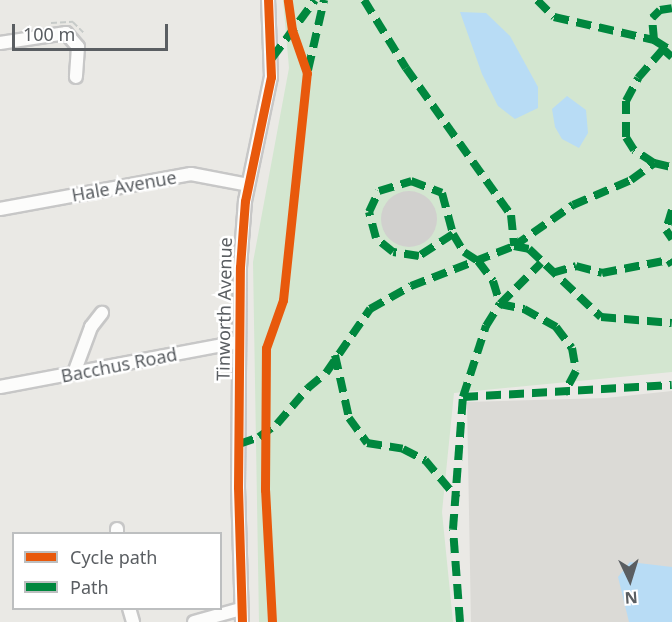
<!DOCTYPE html>
<style>
body{margin:0}
#map{position:relative;width:672px;height:622px;overflow:hidden;background:#eae9e5;font-family:"Noto Sans",sans-serif}
div>[style]{position:absolute}
.industrial>*{inset:0;background:#dbdad6}
.green>*{inset:0;background:#d3e6d0}
.water>*{inset:0;background:#b8dcf5}
.building>*{inset:0;background:#d1d0ce}
.round{border-radius:50%}
.path>*{height:1.5px;margin-top:-0.75px;transform-origin:0;background:repeating-linear-gradient(90deg,#c7cbc9 0 6px,transparent 0 9px)}
.roads{filter:drop-shadow(2px 0 #c7c7c7) drop-shadow(-2px 0 #c7c7c7) drop-shadow(0 2px #c7c7c7) drop-shadow(0 -2px #c7c7c7)}
.minor>*{height:12px;margin:-6px;padding:0 6px;transform-origin:6px;border-radius:6px;background:#fcfcfb}
.quiet>*{height:8px;margin-top:-4px;transform-origin:0;background:repeating-linear-gradient(90deg,#00873e 0 15px,transparent 0 23px)}
.cycleway>*{height:9px;margin:-4.5px;padding:0 4.5px;transform-origin:4.5px;border-radius:4.5px;background:#e8590c}
span{translate:-50% -50%;white-space:nowrap;text-align:center;line-height:1.15;-webkit-text-stroke:5px #fff;paint-order:stroke}
.street-label{font-size:18px;color:#5a5e62}
.legend{position:absolute;left:12px;top:532px;width:210px;height:78px;box-sizing:border-box;background:#fff;border:2px solid #bdbfc0;margin:0;padding:8px 10px;list-style:none;font-size:18px;color:#5a5e62}
.legend li{display:flex;align-items:center;gap:12px;height:30px}
.legend b{width:30px;border:2px solid #bdbfc0}
.north{position:absolute;left:600px;top:550px;width:60px;height:60px;-webkit-text-stroke:4px #fff;paint-order:stroke;rotate:176deg;font-size:16px;font-weight:700;line-height:24px;text-align:center;color:#5a5e62}
.north::after{content:'';display:block;margin:auto;width:21px;height:27px;background:#5a5e62;clip-path:polygon(50% 0,100% 100%,50% 72%,0 100%)}
.scale{position:absolute;left:12px;top:24px;width:156px;height:27px;box-sizing:border-box;border:3px solid #5a5e62;border-top:0;padding-left:8px;font-size:18px;line-height:21px;white-space:nowrap;color:#5a5e62;-webkit-text-stroke:4px #fff;paint-order:stroke}
</style>
<div id="map">
<div class="industrial">
<div style="clip-path:polygon(672px 391px,672px 622px,471px 622px,467px 402px,606px 398px)"></div>
</div>
<div class="green">
<div style="clip-path:polygon(283px 0,672px 0,672px 372px,454px 393px,442px 512px,453px 622px,259px 622px,253px 262px,289px 68px)"></div>
</div>
<div class="water">
<div style="clip-path:polygon(460px 12px,486px 13px,510px 36px,538px 87px,538px 108px,515px 119px,498px 106px,482px 74px)"></div>
<div style="clip-path:polygon(567px 96px,586px 110px,588px 133px,579px 148px,562px 139px,555px 127px,552px 109px)"></div>
<div style="clip-path:polygon(630px 562px,672px 567px,672px 622px,629px 622px,618px 577px)"></div>
</div>
<div class="building">
<div class="round" style="left:381px;top:191px;width:56px;height:56px"></div>
</div>
<div class="path">
<div style="left:51px;top:23px;width:22px;rotate:-3deg"></div>
<div style="left:73px;top:22px;width:18px;rotate:45deg"></div>
</div>
<div class="roads">
<div class="minor">
<div style="left:0;top:43px;width:67px;rotate:-8.6deg"></div>
<div style="left:66px;top:33px;width:18px;rotate:49deg"></div>
<div style="left:78px;top:47px;width:30px;rotate:94deg"></div>
<div style="left:0;top:209px;width:194px;rotate:-10.4deg"></div>
<div style="left:191px;top:174px;width:58px;rotate:10.9deg"></div>
<div style="left:74px;top:373px;width:49px;rotate:-69.7deg"></div>
<div style="left:91px;top:327px;width:18px;rotate:-52deg"></div>
<div style="left:0;top:387px;width:242px;rotate:-10.7deg"></div>
<div style="left:117px;top:529px;width:5px;rotate:90deg"></div>
<div style="left:129px;top:608px;width:15px;rotate:74deg"></div>
<div style="left:194px;top:622px;width:49px;rotate:-15.5deg"></div>
<div style="left:242px;top:622px;width:135px;rotate:-91.7deg"></div>
<div style="left:238px;top:487px;width:220px;rotate:-89.5deg"></div>
<div style="left:240px;top:267px;width:66px;rotate:-85.7deg"></div>
<div style="left:245px;top:201px;width:127px;rotate:-78.2deg"></div>
<div style="left:271px;top:77px;width:77px;rotate:-92.2deg"></div>
</div>
</div>
<div class="quiet">
<div style="left:364px;top:0;width:80px;rotate:58.3deg"></div>
<div style="left:406px;top:68px;width:181px;rotate:54.5deg"></div>
<div style="left:511px;top:215px;width:31px;rotate:84deg"></div>
<div style="left:514px;top:246px;width:15px;rotate:11deg"></div>
<div style="left:529px;top:249px;width:99px;rotate:43.4deg"></div>
<div style="left:601px;top:317px;width:71px;rotate:4.8deg"></div>
<div style="left:537px;top:0;width:24px;rotate:45deg"></div>
<div style="left:554px;top:17px;width:103px;rotate:13deg"></div>
<div style="left:654px;top:40px;width:19px;rotate:32deg"></div>
<div style="left:654px;top:40px;width:22px;rotate:-95deg"></div>
<div style="left:652px;top:18px;width:11px;rotate:-45deg"></div>
<div style="left:660px;top:10px;width:12px;rotate:-9deg"></div>
<div style="left:272px;top:58px;width:72px;rotate:-53.4deg"></div>
<div style="left:308px;top:70px;width:72px;rotate:-77.1deg"></div>
<div style="left:654px;top:163px;width:24px;rotate:-147deg"></div>
<div style="left:634px;top:150px;width:15px;rotate:-122deg"></div>
<div style="left:626px;top:137px;width:36px;rotate:-90deg"></div>
<div style="left:626px;top:101px;width:26px;rotate:-62deg"></div>
<div style="left:638px;top:78px;width:38px;rotate:-49deg"></div>
<div style="left:663px;top:49px;width:12px;rotate:42deg"></div>
<div style="left:672px;top:210px;width:21px;rotate:107deg"></div>
<div style="left:666px;top:230px;width:11px;rotate:56deg"></div>
<div style="left:453px;top:234px;width:40px;rotate:147.1deg"></div>
<div style="left:419px;top:256px;width:26px;rotate:-171deg"></div>
<div style="left:393px;top:252px;width:22px;rotate:-141deg"></div>
<div style="left:376px;top:238px;width:27px;rotate:-105deg"></div>
<div style="left:369px;top:212px;width:23px;rotate:-65deg"></div>
<div style="left:379px;top:191px;width:34px;rotate:-17deg"></div>
<div style="left:411px;top:181px;width:33px;rotate:21deg"></div>
<div style="left:442px;top:193px;width:42px;rotate:75deg"></div>
<div style="left:453px;top:234px;width:21px;rotate:59deg"></div>
<div style="left:464px;top:252px;width:17px;rotate:33deg"></div>
<div style="left:478px;top:261px;width:25px;rotate:53deg"></div>
<div style="left:493px;top:281px;width:24px;rotate:73deg"></div>
<div style="left:500px;top:304px;width:25px;rotate:12deg"></div>
<div style="left:524px;top:309px;width:37px;rotate:29deg"></div>
<div style="left:556px;top:327px;width:26px;rotate:53deg"></div>
<div style="left:572px;top:348px;width:23px;rotate:80deg"></div>
<div style="left:576px;top:371px;width:26px;rotate:118deg"></div>
<div style="left:552px;top:273px;width:25px;rotate:-16deg"></div>
<div style="left:576px;top:266px;width:27px;rotate:15deg"></div>
<div style="left:602px;top:273px;width:68px;rotate:-11deg"></div>
<div style="left:669px;top:260px;width:6px;rotate:59deg"></div>
<div style="left:335px;top:355px;width:65px;rotate:77.5deg"></div>
<div style="left:349px;top:418px;width:31px;rotate:54deg"></div>
<div style="left:367px;top:443px;width:36px;rotate:9deg"></div>
<div style="left:403px;top:449px;width:25px;rotate:27deg"></div>
<div style="left:425px;top:460px;width:50px;rotate:49.9deg"></div>
<div style="left:463px;top:397px;width:75px;rotate:-72.1deg"></div>
<div style="left:486px;top:326px;width:26px;rotate:-58deg"></div>
<div style="left:500px;top:304px;width:58px;rotate:-45deg"></div>
<div style="left:239px;top:444px;width:21px;rotate:-19deg"></div>
<div style="left:259px;top:437px;width:22px;rotate:-36deg"></div>
<div style="left:277px;top:424px;width:48px;rotate:-49.3deg"></div>
<div style="left:308px;top:388px;width:23px;rotate:-40deg"></div>
<div style="left:326px;top:373px;width:78px;rotate:-55.5deg"></div>
<div style="left:370px;top:309px;width:47px;rotate:-29.3deg"></div>
<div style="left:411px;top:286px;width:110px;rotate:-21.2deg"></div>
<div style="left:514px;top:246px;width:72px;rotate:-34.8deg"></div>
<div style="left:573px;top:205px;width:63px;rotate:-23.3deg"></div>
<div style="left:631px;top:180px;width:29px;rotate:-36deg"></div>
<div style="left:654px;top:163px;width:18px;rotate:13deg"></div>
<div style="left:460px;top:622px;width:93px;rotate:-94.3deg"></div>
<div style="left:453px;top:529px;width:132px;rotate:-85.7deg"></div>
<div style="left:463px;top:397px;width:209px;rotate:-3.3deg"></div>
</div>
<div class="cycleway">
<div style="left:242px;top:622px;width:135px;rotate:-91.7deg"></div>
<div style="left:238px;top:487px;width:220px;rotate:-89.5deg"></div>
<div style="left:240px;top:267px;width:66px;rotate:-85.7deg"></div>
<div style="left:245px;top:201px;width:127px;rotate:-78.2deg"></div>
<div style="left:271px;top:77px;width:77px;rotate:-92.2deg"></div>
<div style="left:272px;top:622px;width:132px;rotate:-93deg"></div>
<div style="left:265px;top:490px;width:142px;rotate:-89.6deg"></div>
<div style="left:266px;top:348px;width:51px;rotate:-70.5deg"></div>
<div style="left:283px;top:300px;width:228px;rotate:-84deg"></div>
<div style="left:307px;top:73px;width:46px;rotate:-109.2deg"></div>
<div style="left:292px;top:30px;width:30px;rotate:-98deg"></div>
</div>
<div class="street-label">
<span style="left:124px;top:186px;rotate:-10deg">Hale Avenue</span>
<span style="left:224px;top:309px;rotate:-89deg">Tinworth Avenue</span>
<span style="left:119px;top:365px;rotate:-11deg">Bacchus Road</span>
</div>
<ul class="legend">
<li><b style="height:8px;background:#e8590c"></b>Cycle path</li>
<li><b style="height:8px;background:#00873e"></b>Path</li>
</ul>
<div class="north">N</div>
<div class="scale">100 m</div>
</div>
